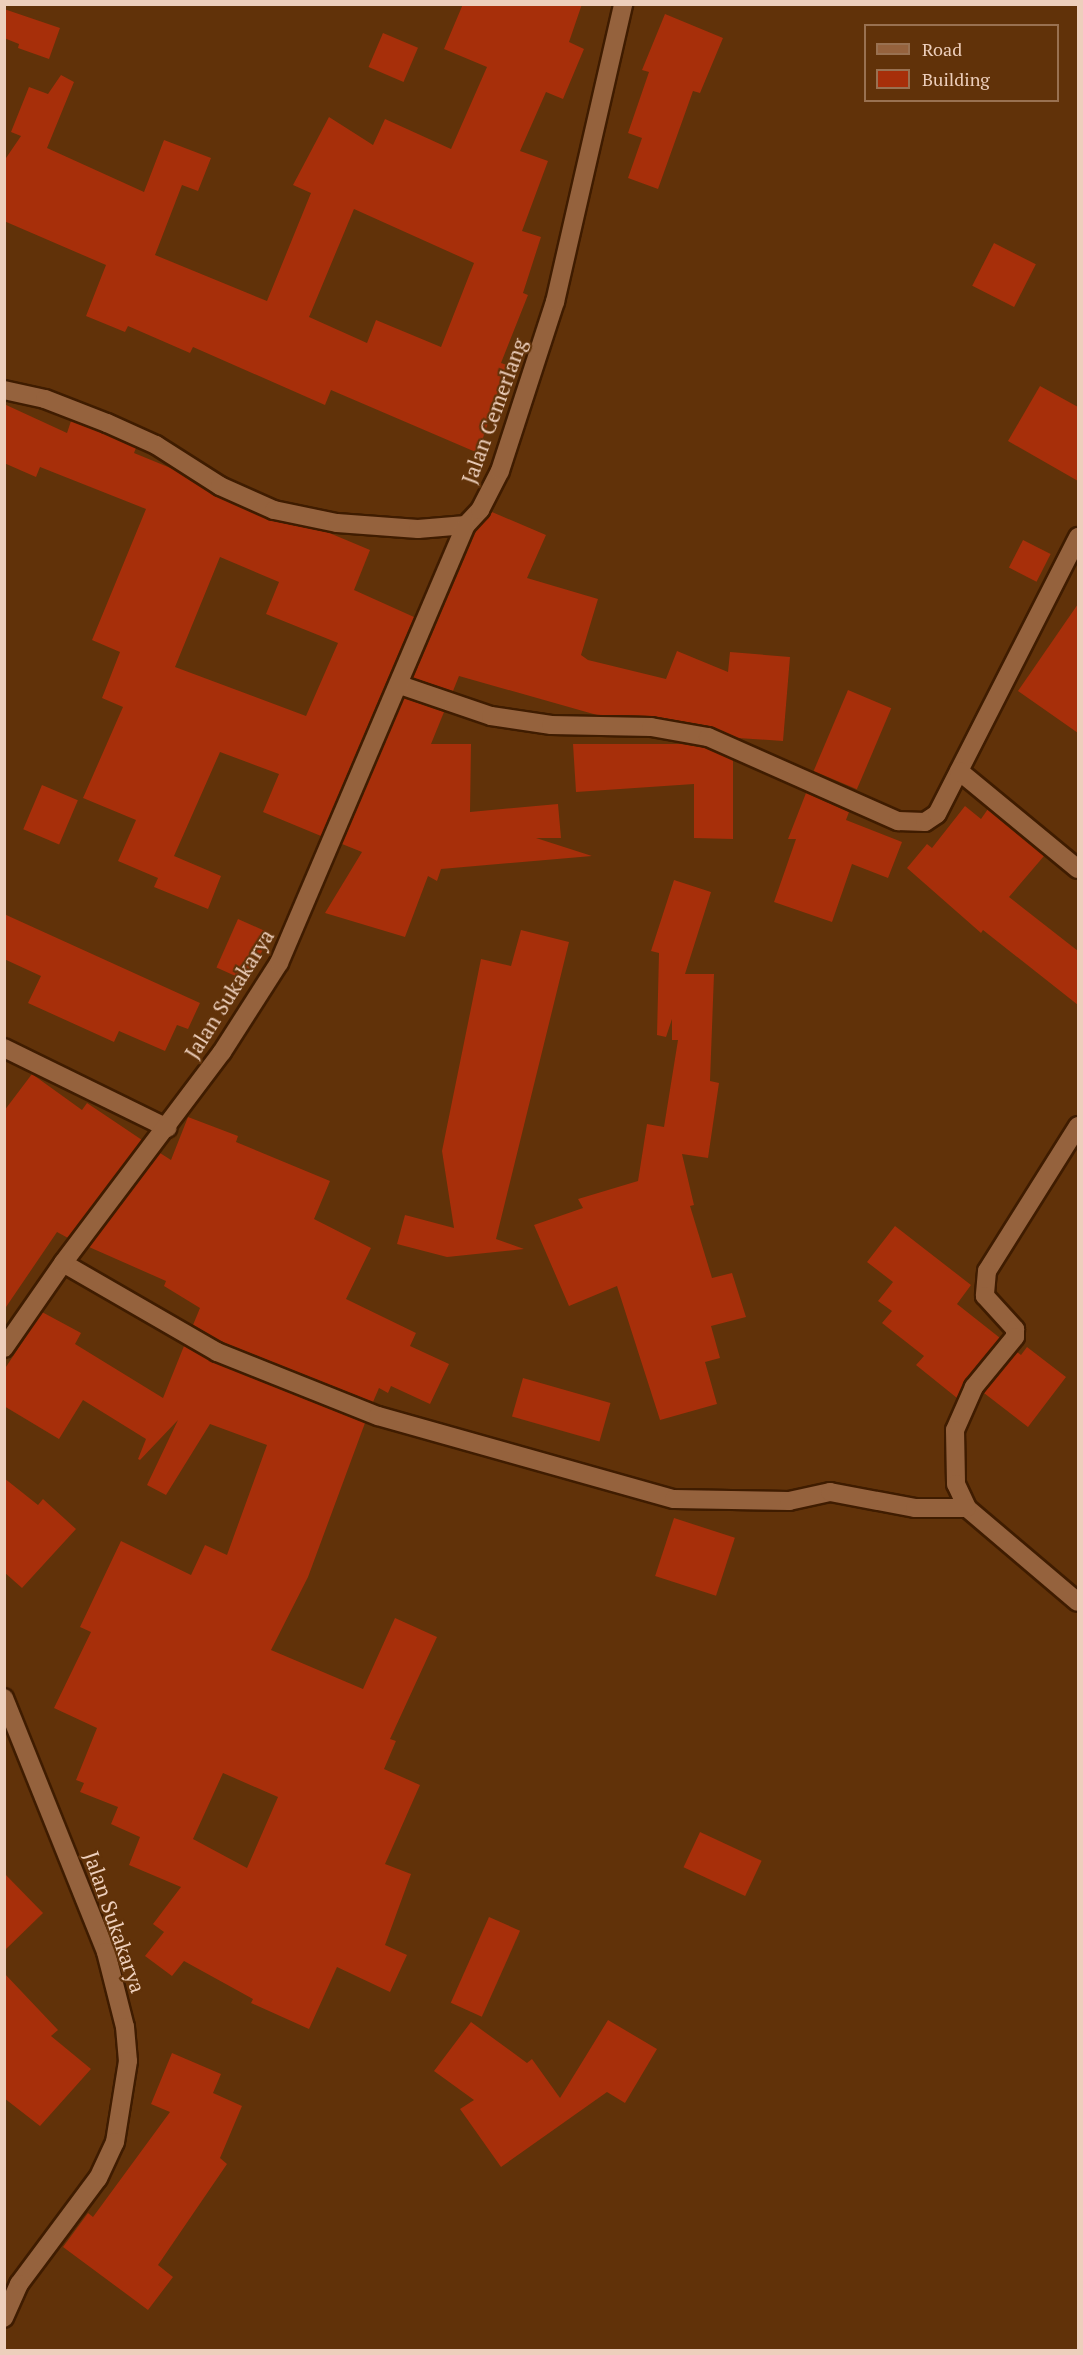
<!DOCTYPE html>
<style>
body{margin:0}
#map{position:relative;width:1083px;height:2355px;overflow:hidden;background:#613209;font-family:"PT Serif",serif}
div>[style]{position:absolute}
.building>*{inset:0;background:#a72f0a;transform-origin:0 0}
.roads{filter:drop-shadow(2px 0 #3f1c00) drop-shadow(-2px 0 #3f1c00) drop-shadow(0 2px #3f1c00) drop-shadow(0 -2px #3f1c00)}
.street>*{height:18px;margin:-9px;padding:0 9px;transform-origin:9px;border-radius:9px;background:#95623d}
span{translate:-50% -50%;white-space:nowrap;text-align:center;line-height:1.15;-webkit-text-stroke:4.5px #613209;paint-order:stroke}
.street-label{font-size:21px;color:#edcfbc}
.frame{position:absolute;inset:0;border:6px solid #edcfbc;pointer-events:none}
.legend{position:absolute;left:864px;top:24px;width:195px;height:78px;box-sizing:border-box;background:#613209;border:2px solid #997151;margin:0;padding:8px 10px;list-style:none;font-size:18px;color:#edcfbc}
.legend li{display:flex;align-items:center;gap:12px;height:30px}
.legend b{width:30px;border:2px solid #997151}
</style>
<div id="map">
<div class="building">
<div style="clip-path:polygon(evenodd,463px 4px,582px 4px,569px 42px,584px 49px,563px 99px,546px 92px,520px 151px,548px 161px,522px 231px,541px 237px,523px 293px,528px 295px,501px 363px,507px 365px,478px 453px,331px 390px,325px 405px,193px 347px,190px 353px,128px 326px,125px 332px,86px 316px,106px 265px,4px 221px,4px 161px,21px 136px,11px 132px,29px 87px,48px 94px,61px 75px,74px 82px,47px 148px,144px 192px,164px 140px,211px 158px,198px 191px,182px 185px,155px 255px,267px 301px,311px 193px,293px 185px,329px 117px,373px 145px,385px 119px,451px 149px,487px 67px,444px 49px,463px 4px,354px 209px,474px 263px,441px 347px,376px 320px,367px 343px,309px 317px,354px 209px)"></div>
<div style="clip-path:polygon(4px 9px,60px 28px,49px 59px,18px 48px,19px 44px,4px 38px)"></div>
<div style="clip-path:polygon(665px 14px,723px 38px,700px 93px,693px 91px,658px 189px,628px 178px,642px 138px,628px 133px,649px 72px,642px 70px)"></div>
<div style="left:383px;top:33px;width:38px;height:37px;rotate:23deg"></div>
<div style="left:994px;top:243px;width:47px;height:48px;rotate:27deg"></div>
<div style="clip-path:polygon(1040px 386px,1078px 407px,1078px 481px,1008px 441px)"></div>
<div style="clip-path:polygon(evenodd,4px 404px,67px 433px,71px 421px,103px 433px,136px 448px,134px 453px,173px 469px,215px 496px,270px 520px,327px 532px,370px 550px,354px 590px,414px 617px,321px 836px,263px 812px,279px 774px,220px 752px,174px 856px,221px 876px,208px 909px,154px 887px,158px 878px,118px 861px,136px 820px,83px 798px,123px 707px,102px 698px,120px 652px,92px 640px,146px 509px,40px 467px,36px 477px,4px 463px,4px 404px,220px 557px,279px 582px,266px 614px,338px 643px,306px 716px,175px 667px,220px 557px)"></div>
<div style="clip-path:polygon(492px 512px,546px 535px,527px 578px,598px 599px,581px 655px,588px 660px,666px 679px,677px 651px,728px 672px,730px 652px,790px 657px,783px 741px,738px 738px,710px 726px,653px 716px,597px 715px,459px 676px,453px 691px,413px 678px,476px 531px)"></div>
<div style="left:1023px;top:540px;width:31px;height:31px;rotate:27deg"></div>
<div style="clip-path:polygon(1078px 604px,1078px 733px,1018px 691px)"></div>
<div style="left:848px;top:690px;width:47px;height:88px;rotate:23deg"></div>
<div style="clip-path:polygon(404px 698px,444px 712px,431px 744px,471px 744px,470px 812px,558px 804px,561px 838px,536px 838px,592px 856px,441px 869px,437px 881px,428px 876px,405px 937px,325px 913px,362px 852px,342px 844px)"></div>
<div style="clip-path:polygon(573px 744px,681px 744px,705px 748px,733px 760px,733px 839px,694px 838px,694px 784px,576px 792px)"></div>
<div style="left:42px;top:785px;width:39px;height:48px;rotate:23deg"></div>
<div style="clip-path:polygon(806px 793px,849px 812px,846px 820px,902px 842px,888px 878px,852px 864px,832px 922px,774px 902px,796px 839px,788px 839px)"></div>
<div style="clip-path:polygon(965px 806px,981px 819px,988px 809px,1044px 856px,1009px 897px,1078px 951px,1078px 1005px,983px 930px,981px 933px,907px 868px,927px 844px,932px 848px)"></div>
<div style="clip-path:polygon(674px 880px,711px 892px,685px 974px,714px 974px,710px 1081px,719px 1083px,708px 1158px,682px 1154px,694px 1205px,690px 1206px,712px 1278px,732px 1273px,746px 1317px,711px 1326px,720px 1358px,705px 1362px,717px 1404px,660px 1420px,617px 1286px,569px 1306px,534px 1225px,583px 1208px,578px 1199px,638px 1181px,647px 1124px,664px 1127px,678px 1040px,672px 1040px,672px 1019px,666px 1037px,657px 1035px,659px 953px,651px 951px)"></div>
<div style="clip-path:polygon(4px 914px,200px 1003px,188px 1029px,177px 1025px,165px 1051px,119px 1031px,114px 1042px,28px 1003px,41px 976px,4px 959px)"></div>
<div style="left:238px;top:919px;width:35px;height:53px;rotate:24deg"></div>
<div style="clip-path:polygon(521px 930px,569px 942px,496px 1239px,524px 1249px,447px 1257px,397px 1244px,405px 1215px,454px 1228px,442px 1151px,481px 959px,511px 966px)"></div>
<div style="clip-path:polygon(32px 1074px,82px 1110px,87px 1103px,142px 1140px,68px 1238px,57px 1232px,4px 1310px,4px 1111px)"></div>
<div style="clip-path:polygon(188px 1117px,238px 1136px,236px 1142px,330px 1181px,314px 1219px,371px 1248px,346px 1299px,416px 1333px,410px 1346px,449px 1364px,430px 1404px,391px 1386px,388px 1393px,379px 1388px,373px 1402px,222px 1342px,193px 1325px,200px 1308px,164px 1286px,166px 1281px,89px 1247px,160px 1153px,171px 1160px)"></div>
<div style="clip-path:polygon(895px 1226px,971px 1285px,957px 1304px,1000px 1338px,965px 1380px,957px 1398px,916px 1365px,924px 1356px,882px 1323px,892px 1311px,878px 1301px,893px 1282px,867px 1262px)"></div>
<div style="clip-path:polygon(evenodd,42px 1312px,81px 1333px,75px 1344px,163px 1398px,184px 1346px,213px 1362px,365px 1423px,308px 1577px,271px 1650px,363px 1689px,395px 1618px,437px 1637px,390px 1739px,396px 1741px,384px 1769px,420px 1785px,385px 1864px,411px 1874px,385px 1945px,407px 1955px,390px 1992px,337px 1967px,309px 2029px,251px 2003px,253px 1999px,184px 1961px,172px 1976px,145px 1956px,164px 1932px,153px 1924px,181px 1887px,129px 1865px,140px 1837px,111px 1824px,118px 1807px,80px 1792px,84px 1783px,76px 1780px,97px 1728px,54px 1708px,91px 1632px,80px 1627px,121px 1541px,191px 1575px,205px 1545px,227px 1555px,267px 1445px,210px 1424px,166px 1495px,147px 1485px,178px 1420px,140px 1460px,138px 1459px,146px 1439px,83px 1400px,59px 1439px,4px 1406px,4px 1370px,42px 1312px,223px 1773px,278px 1797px,247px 1868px,193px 1839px,223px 1773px)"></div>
<div style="clip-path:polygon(1027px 1347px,1066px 1377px,1028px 1427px,984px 1393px,1017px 1352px,1021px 1355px)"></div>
<div style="left:523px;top:1378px;width:91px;height:40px;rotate:16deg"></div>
<div style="clip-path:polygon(4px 1478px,38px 1505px,43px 1499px,76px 1529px,22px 1588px,4px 1572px)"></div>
<div style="left:674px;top:1518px;width:64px;height:61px;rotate:18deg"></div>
<div style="left:700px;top:1832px;width:68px;height:39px;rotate:25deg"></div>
<div style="clip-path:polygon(4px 1873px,43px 1913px,4px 1951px)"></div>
<div style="left:489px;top:1917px;width:34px;height:94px;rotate:24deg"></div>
<div style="clip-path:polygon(4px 1973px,58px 2030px,51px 2036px,91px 2069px,40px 2126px,4px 2098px)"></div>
<div style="clip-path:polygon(608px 2020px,657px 2049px,625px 2103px,607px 2092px,501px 2167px,460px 2109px,474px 2100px,434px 2071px,471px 2022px,527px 2063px,532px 2059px,560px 2098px)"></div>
<div style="clip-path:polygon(172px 2053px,221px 2074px,213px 2093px,242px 2106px,220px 2158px,227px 2164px,158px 2265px,173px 2277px,148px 2310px,63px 2247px,88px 2213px,93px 2217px,170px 2112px,151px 2104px)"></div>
</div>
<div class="roads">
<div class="street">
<div style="left:4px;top:390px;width:42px;rotate:12.4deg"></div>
<div style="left:45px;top:399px;width:66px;rotate:21.2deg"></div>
<div style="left:107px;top:423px;width:54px;rotate:24.2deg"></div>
<div style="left:156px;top:445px;width:76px;rotate:32.6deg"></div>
<div style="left:220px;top:486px;width:59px;rotate:24deg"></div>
<div style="left:274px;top:510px;width:64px;rotate:11.7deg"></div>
<div style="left:337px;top:523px;width:81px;rotate:4.2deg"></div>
<div style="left:418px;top:529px;width:48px;rotate:-4.8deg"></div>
<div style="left:466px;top:525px;width:21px;rotate:-47deg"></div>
<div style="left:480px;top:510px;width:44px;rotate:-62.9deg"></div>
<div style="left:500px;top:471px;width:178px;rotate:-72deg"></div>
<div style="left:555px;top:302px;width:306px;rotate:-77.1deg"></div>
<div style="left:400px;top:685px;width:96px;rotate:18.8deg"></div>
<div style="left:491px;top:716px;width:61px;rotate:8.5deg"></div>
<div style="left:551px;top:725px;width:100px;rotate:1.1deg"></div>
<div style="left:651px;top:727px;width:58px;rotate:10deg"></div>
<div style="left:708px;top:737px;width:208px;rotate:23.9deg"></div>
<div style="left:898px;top:821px;width:27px;rotate:2deg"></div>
<div style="left:925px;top:822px;width:14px;rotate:-34deg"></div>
<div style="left:937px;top:814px;width:311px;rotate:-63deg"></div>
<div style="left:959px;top:771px;width:154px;rotate:39.5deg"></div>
<div style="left:4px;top:1048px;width:182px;rotate:26.1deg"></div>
<div style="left:1078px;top:1126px;width:171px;rotate:122.1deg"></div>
<div style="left:987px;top:1271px;width:25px;rotate:95deg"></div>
<div style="left:985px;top:1296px;width:45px;rotate:47.7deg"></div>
<div style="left:1015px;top:1329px;width:8px;rotate:90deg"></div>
<div style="left:1015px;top:1337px;width:65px;rotate:129.4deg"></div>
<div style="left:974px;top:1387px;width:47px;rotate:113.8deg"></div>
<div style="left:955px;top:1430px;width:54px;rotate:88.9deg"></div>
<div style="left:956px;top:1484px;width:26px;rotate:65deg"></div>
<div style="left:967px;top:1508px;width:145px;rotate:40.3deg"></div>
<div style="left:63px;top:1263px;width:178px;rotate:30deg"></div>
<div style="left:217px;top:1352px;width:173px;rotate:21.7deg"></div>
<div style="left:378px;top:1416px;width:307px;rotate:15.7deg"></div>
<div style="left:674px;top:1499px;width:115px;rotate:1deg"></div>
<div style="left:789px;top:1501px;width:42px;rotate:-12.4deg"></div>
<div style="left:830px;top:1492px;width:86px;rotate:10.7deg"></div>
<div style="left:915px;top:1508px;width:52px"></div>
<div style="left:4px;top:1348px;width:103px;rotate:-55.2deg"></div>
<div style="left:63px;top:1263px;width:264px;rotate:-53deg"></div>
<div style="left:222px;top:1052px;width:106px;rotate:-57.4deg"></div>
<div style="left:279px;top:963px;width:476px;rotate:-66.9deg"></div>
<div style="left:4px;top:1698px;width:274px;rotate:68.1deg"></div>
<div style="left:106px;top:1952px;width:77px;rotate:75.8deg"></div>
<div style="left:125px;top:2027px;width:34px;rotate:85deg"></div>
<div style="left:128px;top:2061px;width:82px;rotate:99.1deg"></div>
<div style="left:115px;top:2142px;width:40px;rotate:115deg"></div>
<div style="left:98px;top:2178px;width:132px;rotate:126.7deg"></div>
<div style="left:19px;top:2284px;width:37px;rotate:114deg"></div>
</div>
</div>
<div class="street-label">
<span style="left:494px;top:411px;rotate:-70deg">Jalan Cemerlang</span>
<span style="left:229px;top:994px;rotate:-58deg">Jalan Sukakarya</span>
<span style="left:115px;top:1922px;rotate:71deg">Jalan Sukakarya</span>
</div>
<div class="frame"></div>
<ul class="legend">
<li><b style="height:8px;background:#95623d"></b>Road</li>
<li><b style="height:16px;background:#a72f0a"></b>Building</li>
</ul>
</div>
